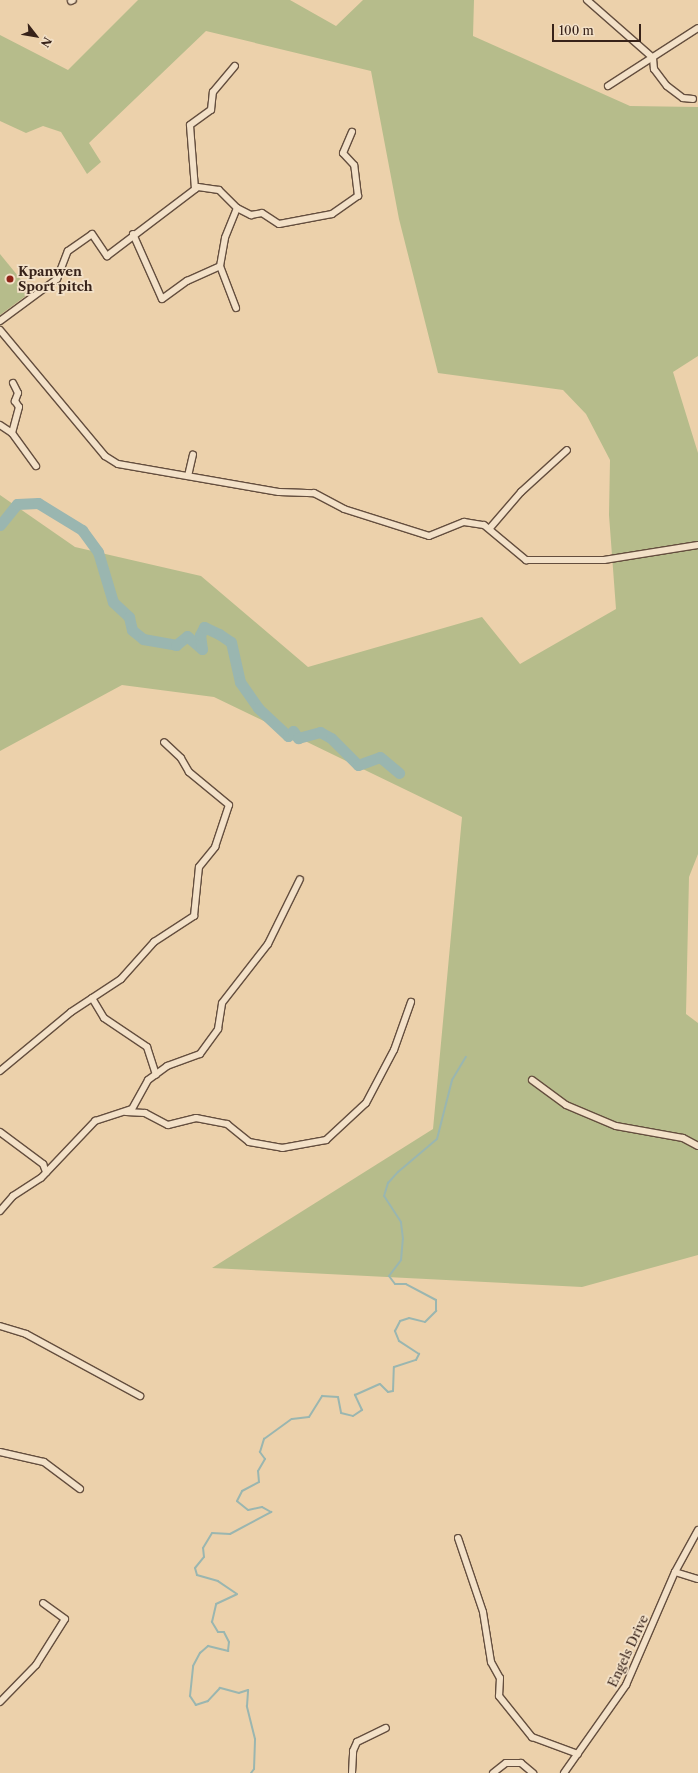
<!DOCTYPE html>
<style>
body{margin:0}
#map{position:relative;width:698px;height:1773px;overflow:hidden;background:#ecd1ab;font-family:"Libre Caslon Text",serif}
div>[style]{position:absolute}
.green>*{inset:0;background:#b6bc8b}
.stream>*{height:2px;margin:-1px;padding:0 1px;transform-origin:1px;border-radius:1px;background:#9ab6b0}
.river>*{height:11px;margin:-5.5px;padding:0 5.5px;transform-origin:5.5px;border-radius:5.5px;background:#9ab6b0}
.roads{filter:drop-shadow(1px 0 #644e3e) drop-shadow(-1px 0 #644e3e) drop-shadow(0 1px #644e3e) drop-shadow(0 -1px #644e3e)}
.minor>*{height:6px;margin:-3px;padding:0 3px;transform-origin:3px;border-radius:3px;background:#f3e1c8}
.dots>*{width:11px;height:11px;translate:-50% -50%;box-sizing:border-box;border:2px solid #f3e1c8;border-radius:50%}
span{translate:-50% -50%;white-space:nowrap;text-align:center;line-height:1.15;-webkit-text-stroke:3.5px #f3e1c8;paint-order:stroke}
.poi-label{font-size:13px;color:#372219;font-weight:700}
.left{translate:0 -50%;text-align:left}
.street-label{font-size:13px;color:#372219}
.north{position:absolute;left:16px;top:16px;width:40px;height:40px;-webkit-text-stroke:3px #f3e1c8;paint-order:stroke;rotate:121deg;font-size:11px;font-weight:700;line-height:16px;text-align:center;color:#372219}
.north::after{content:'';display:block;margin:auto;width:14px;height:18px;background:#372219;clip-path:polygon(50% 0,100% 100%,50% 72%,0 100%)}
.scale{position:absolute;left:552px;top:24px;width:89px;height:18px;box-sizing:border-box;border:2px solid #372219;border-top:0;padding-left:5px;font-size:12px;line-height:14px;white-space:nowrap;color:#372219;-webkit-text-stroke:3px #f3e1c8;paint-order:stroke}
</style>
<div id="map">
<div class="green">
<div style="clip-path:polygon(138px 0,290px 0,336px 26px,363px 0,474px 0,473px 36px,630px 106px,698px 107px,698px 356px,673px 372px,698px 453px,698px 854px,689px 877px,686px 1014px,698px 1023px,698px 1255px,582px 1287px,212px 1268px,433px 1129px,462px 817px,214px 697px,122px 685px,0 751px,0 495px,75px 547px,201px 576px,308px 667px,482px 617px,520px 664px,616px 609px,609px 515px,610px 460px,586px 414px,563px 390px,438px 373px,399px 219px,371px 71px,206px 31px,89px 143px,101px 162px,87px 174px,61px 132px,43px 126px,26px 133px,0 121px,0 35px,68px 70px)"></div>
<div style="clip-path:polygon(0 254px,31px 292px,0 315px)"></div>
</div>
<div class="stream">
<div style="left:251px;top:1773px;width:5px;rotate:-53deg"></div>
<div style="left:254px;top:1769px;width:30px;rotate:-88deg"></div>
<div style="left:255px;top:1739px;width:34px;rotate:-104deg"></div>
<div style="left:247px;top:1706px;width:16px;rotate:-86deg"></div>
<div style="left:248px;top:1690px;width:9px;rotate:162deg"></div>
<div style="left:239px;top:1693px;width:20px;rotate:-165deg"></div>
<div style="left:220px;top:1688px;width:18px;rotate:133deg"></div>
<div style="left:208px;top:1701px;width:13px;rotate:162deg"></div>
<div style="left:196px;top:1705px;width:11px;rotate:-124deg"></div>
<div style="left:190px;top:1696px;width:30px;rotate:-84deg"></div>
<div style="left:193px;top:1666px;width:15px;rotate:-62deg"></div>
<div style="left:200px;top:1653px;width:11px;rotate:-41deg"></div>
<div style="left:208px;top:1646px;width:21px;rotate:14deg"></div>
<div style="left:228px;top:1651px;width:9px;rotate:-84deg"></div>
<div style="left:229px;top:1642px;width:11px;rotate:-117deg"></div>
<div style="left:224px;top:1632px;width:6px;rotate:180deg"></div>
<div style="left:218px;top:1632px;width:12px;rotate:-121deg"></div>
<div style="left:212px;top:1622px;width:18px;rotate:-77deg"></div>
<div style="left:216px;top:1604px;width:23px;rotate:-25deg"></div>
<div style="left:237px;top:1594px;width:23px;rotate:-146deg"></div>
<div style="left:218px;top:1581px;width:22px;rotate:-164deg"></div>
<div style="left:197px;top:1575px;width:7px;rotate:-106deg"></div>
<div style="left:195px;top:1568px;width:14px;rotate:-51deg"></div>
<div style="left:204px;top:1557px;width:9px;rotate:-96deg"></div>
<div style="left:203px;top:1548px;width:17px;rotate:-59deg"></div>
<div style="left:212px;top:1533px;width:18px;rotate:3deg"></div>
<div style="left:230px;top:1534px;width:47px;rotate:-28.2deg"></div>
<div style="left:271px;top:1512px;width:10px;rotate:-151deg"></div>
<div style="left:262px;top:1507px;width:14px;rotate:168deg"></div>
<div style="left:248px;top:1510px;width:14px;rotate:-141deg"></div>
<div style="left:237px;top:1501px;width:11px;rotate:-63deg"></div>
<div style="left:242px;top:1491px;width:19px;rotate:-28deg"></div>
<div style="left:259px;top:1482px;width:11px;rotate:-95deg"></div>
<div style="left:258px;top:1471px;width:14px;rotate:-60deg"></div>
<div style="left:265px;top:1459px;width:9px;rotate:-126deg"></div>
<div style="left:260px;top:1452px;width:14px;rotate:-73deg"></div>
<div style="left:264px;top:1439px;width:34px;rotate:-36deg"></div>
<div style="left:292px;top:1419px;width:17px;rotate:-7deg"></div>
<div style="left:309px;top:1417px;width:25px;rotate:-58deg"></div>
<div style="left:322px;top:1396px;width:16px;rotate:4deg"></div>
<div style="left:338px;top:1397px;width:16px;rotate:79deg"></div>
<div style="left:341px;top:1413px;width:12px;rotate:14deg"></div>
<div style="left:353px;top:1416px;width:11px;rotate:-34deg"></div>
<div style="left:362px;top:1410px;width:17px;rotate:-115deg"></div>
<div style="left:355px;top:1395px;width:27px;rotate:-24deg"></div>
<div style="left:380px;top:1384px;width:11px;rotate:45deg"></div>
<div style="left:388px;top:1392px;width:5px;rotate:-11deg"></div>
<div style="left:393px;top:1391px;width:24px;rotate:-88deg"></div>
<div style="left:394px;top:1367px;width:23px;rotate:-18deg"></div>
<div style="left:416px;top:1360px;width:7px;rotate:-63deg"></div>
<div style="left:419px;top:1354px;width:24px;rotate:-147deg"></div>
<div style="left:399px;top:1341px;width:11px;rotate:-112deg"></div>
<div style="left:395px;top:1331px;width:11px;rotate:-63deg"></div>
<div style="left:400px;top:1321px;width:9px;rotate:-18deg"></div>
<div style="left:409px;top:1318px;width:16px;rotate:14deg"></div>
<div style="left:425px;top:1322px;width:16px;rotate:-45deg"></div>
<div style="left:436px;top:1311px;width:11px;rotate:-90deg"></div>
<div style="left:436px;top:1300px;width:34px;rotate:-152deg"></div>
<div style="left:406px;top:1284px;width:11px;rotate:180deg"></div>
<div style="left:395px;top:1284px;width:10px;rotate:-127deg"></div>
<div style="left:389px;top:1276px;width:20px;rotate:-53deg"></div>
<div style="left:401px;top:1260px;width:21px;rotate:-85deg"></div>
<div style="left:403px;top:1239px;width:17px;rotate:-97deg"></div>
<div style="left:401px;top:1222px;width:31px;rotate:-123deg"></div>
<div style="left:384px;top:1196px;width:14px;rotate:-73deg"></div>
<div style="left:388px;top:1183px;width:15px;rotate:-48deg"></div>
<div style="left:398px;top:1172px;width:51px;rotate:-40.2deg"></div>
<div style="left:437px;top:1139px;width:61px;rotate:-75.7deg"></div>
<div style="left:452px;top:1080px;width:27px;rotate:-59deg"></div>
</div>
<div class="river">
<div style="left:0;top:525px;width:27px;rotate:-51deg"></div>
<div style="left:17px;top:504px;width:21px;rotate:-3deg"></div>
<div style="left:38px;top:503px;width:52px;rotate:31.5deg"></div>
<div style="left:82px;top:530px;width:27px;rotate:54deg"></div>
<div style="left:98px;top:552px;width:52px;rotate:73.3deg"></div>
<div style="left:113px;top:602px;width:22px;rotate:43deg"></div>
<div style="left:129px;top:617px;width:13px;rotate:77deg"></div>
<div style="left:132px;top:630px;width:14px;rotate:39deg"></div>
<div style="left:143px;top:639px;width:34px;rotate:10deg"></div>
<div style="left:176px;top:645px;width:14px;rotate:-39deg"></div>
<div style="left:187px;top:636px;width:20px;rotate:41deg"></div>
<div style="left:202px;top:649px;width:14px;rotate:-98deg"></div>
<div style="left:200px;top:635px;width:9px;rotate:-63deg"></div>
<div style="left:204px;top:627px;width:17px;rotate:25deg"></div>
<div style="left:219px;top:634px;width:14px;rotate:34deg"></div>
<div style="left:231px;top:642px;width:41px;rotate:77.3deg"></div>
<div style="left:240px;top:682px;width:32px;rotate:55deg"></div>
<div style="left:258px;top:708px;width:41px;rotate:43deg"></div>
<div style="left:288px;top:736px;width:7px;rotate:-45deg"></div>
<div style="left:293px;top:731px;width:9px;rotate:54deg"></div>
<div style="left:298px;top:738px;width:23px;rotate:-15deg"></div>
<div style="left:320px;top:732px;width:13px;rotate:29deg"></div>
<div style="left:331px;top:738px;width:38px;rotate:45deg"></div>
<div style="left:358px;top:765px;width:23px;rotate:-20deg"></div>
<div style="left:380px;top:757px;width:25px;rotate:40deg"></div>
</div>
<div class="roads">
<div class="minor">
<div style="left:587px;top:0;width:88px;rotate:41.3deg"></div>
<div style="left:653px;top:58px;width:11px;rotate:85deg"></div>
<div style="left:654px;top:69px;width:21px;rotate:53deg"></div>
<div style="left:667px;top:86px;width:20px;rotate:37deg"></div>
<div style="left:683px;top:98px;width:10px;rotate:6deg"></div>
<div style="left:71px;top:1px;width:2px;rotate:-27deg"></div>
<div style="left:608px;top:86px;width:107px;rotate:-32.8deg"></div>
<div style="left:195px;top:189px;width:64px;rotate:-94.5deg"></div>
<div style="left:190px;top:125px;width:26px;rotate:-36deg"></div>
<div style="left:211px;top:110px;width:18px;rotate:-84deg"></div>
<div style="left:213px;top:92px;width:34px;rotate:-50deg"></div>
<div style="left:237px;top:208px;width:16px;rotate:27deg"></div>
<div style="left:251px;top:215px;width:11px;rotate:-10deg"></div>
<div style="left:262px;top:213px;width:20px;rotate:33deg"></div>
<div style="left:279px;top:224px;width:54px;rotate:-10.7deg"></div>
<div style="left:332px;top:214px;width:32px;rotate:-35deg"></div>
<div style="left:358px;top:196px;width:31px;rotate:-97deg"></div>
<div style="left:354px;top:165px;width:16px;rotate:-133deg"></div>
<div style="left:343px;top:153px;width:23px;rotate:-67deg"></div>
<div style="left:133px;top:234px;width:71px;rotate:66deg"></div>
<div style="left:162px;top:299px;width:31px;rotate:-36deg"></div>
<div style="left:187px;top:281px;width:36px;rotate:-24deg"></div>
<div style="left:0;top:321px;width:71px;rotate:-36.4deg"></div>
<div style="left:57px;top:279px;width:30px;rotate:-69deg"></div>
<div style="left:68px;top:251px;width:29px;rotate:-35deg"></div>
<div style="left:92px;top:234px;width:27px;rotate:56deg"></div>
<div style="left:107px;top:256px;width:114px;rotate:-37.2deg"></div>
<div style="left:198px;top:187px;width:21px;rotate:8deg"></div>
<div style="left:219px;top:190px;width:25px;rotate:45deg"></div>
<div style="left:237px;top:208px;width:32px;rotate:112deg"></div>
<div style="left:225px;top:238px;width:28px;rotate:100deg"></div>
<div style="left:220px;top:266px;width:45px;rotate:69.1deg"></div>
<div style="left:0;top:330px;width:164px;rotate:50.2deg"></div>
<div style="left:105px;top:456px;width:15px;rotate:32deg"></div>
<div style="left:118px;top:464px;width:163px;rotate:9.9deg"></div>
<div style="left:279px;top:492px;width:35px;rotate:2deg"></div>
<div style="left:314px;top:493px;width:34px;rotate:28deg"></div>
<div style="left:344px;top:509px;width:89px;rotate:17.6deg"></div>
<div style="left:429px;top:536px;width:38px;rotate:-22deg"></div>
<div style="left:464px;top:522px;width:20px;rotate:9deg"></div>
<div style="left:484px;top:525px;width:55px;rotate:39.8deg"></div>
<div style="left:526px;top:560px;width:78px"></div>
<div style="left:604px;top:560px;width:95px;rotate:-9.1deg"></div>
<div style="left:13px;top:383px;width:11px;rotate:63deg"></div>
<div style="left:18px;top:393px;width:9px;rotate:111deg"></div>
<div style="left:15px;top:401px;width:7px;rotate:56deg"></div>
<div style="left:19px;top:407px;width:27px;rotate:105deg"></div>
<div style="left:12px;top:433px;width:41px;rotate:54deg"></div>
<div style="left:0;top:425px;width:14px;rotate:34deg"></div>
<div style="left:188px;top:476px;width:22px;rotate:-77deg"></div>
<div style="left:490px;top:528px;width:48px;rotate:-49.3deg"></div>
<div style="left:521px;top:492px;width:62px;rotate:-42.4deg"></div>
<div style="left:92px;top:998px;width:23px;rotate:59deg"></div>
<div style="left:104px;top:1018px;width:52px;rotate:34deg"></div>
<div style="left:147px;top:1047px;width:29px;rotate:72deg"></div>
<div style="left:0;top:1071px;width:92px;rotate:-39.7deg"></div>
<div style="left:71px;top:1012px;width:60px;rotate:-33.4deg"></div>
<div style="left:121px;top:979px;width:50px;rotate:-48.3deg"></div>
<div style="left:154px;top:942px;width:48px;rotate:-33deg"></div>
<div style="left:194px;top:916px;width:49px;rotate:-84.2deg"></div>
<div style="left:199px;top:867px;width:26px;rotate:-51deg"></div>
<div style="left:215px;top:847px;width:44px;rotate:-71.6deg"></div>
<div style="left:229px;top:805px;width:52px;rotate:-140.5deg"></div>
<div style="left:189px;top:772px;width:16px;rotate:-120deg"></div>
<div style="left:181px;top:758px;width:23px;rotate:-137deg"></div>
<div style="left:532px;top:1080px;width:42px;rotate:36.3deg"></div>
<div style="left:566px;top:1105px;width:54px;rotate:22.8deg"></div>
<div style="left:616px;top:1126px;width:68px;rotate:10.2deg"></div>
<div style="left:683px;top:1138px;width:17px;rotate:28deg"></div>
<div style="left:126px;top:1112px;width:19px;rotate:3deg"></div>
<div style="left:145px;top:1113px;width:26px;rotate:28deg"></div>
<div style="left:168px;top:1125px;width:29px;rotate:-14deg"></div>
<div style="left:196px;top:1118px;width:32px;rotate:11deg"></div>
<div style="left:227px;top:1124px;width:28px;rotate:39deg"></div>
<div style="left:249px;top:1142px;width:34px;rotate:10deg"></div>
<div style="left:282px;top:1148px;width:45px;rotate:-10.3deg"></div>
<div style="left:326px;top:1140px;width:54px;rotate:-42.8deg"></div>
<div style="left:366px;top:1103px;width:60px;rotate:-62.2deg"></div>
<div style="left:394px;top:1050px;width:51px;rotate:-70.5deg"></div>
<div style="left:0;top:1132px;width:54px;rotate:36.7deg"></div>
<div style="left:43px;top:1164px;width:9px;rotate:69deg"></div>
<div style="left:0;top:1211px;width:20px;rotate:-49deg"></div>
<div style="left:13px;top:1196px;width:33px;rotate:-33deg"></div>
<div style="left:41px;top:1178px;width:79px;rotate:-46.5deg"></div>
<div style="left:95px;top:1121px;width:39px;rotate:-18deg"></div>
<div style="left:132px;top:1109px;width:33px;rotate:-61deg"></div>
<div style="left:148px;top:1080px;width:24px;rotate:-36deg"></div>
<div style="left:167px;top:1066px;width:35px;rotate:-20deg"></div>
<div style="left:200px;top:1054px;width:31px;rotate:-54deg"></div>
<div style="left:218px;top:1029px;width:26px;rotate:-81deg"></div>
<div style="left:222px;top:1003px;width:75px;rotate:-52.1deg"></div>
<div style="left:268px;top:944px;width:72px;rotate:-63.8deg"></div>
<div style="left:0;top:1326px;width:27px;rotate:17deg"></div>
<div style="left:26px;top:1334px;width:130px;rotate:28.5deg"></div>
<div style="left:0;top:1452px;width:45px;rotate:12.8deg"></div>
<div style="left:44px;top:1462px;width:45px;rotate:36.9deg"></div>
<div style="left:458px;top:1538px;width:78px;rotate:71.3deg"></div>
<div style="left:483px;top:1612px;width:51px;rotate:80.9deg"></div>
<div style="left:491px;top:1662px;width:18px;rotate:61deg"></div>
<div style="left:500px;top:1678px;width:18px;rotate:93deg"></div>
<div style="left:499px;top:1696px;width:53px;rotate:51.2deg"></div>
<div style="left:532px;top:1737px;width:49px;rotate:20.3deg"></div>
<div style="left:675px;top:1572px;width:24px;rotate:17deg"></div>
<div style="left:0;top:1702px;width:52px;rotate:-45.8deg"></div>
<div style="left:36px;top:1665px;width:54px;rotate:-57.8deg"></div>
<div style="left:65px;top:1619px;width:27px;rotate:-144deg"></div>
<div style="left:352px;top:1773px;width:22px;rotate:-87deg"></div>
<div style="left:353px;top:1751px;width:10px;rotate:-66deg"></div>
<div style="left:357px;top:1742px;width:32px;rotate:-26deg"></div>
<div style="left:493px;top:1773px;width:16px;rotate:-38deg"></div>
<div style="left:506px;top:1763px;width:15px"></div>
<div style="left:521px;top:1763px;width:16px;rotate:40deg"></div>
<div style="left:564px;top:1773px;width:108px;rotate:-54.8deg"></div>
<div style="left:626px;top:1685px;width:123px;rotate:-66.6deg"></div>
<div style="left:675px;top:1572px;width:48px;rotate:-61.3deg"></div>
</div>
</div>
<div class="dots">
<div style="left:10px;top:279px;background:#8f2418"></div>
</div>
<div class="poi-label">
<span class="left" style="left:18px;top:279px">Kpanwen<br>Sport pitch</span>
</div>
<div class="street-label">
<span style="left:628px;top:1651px;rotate:-65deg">Engels Drive</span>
</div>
<div class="north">N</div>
<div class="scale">100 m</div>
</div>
